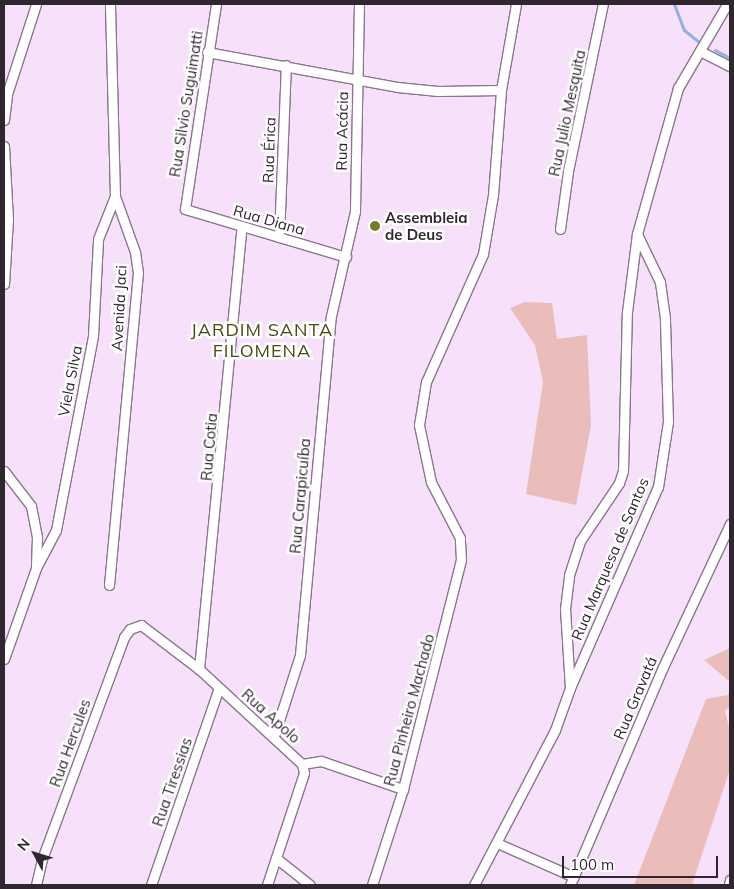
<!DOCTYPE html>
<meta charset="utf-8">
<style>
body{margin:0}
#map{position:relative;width:734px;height:889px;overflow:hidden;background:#f7e0fa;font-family:Mulish,sans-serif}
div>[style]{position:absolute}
.green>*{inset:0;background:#ebbdba}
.stream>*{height:3px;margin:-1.5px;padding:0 1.5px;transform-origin:1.5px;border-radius:1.5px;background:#93b1e5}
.roads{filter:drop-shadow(1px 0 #8a768d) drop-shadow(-1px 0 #8a768d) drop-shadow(0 1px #8a768d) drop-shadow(0 -1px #8a768d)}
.street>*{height:9px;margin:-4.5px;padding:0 4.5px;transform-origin:4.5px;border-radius:4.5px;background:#fff}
.dots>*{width:14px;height:14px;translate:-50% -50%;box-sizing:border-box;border:2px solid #fff;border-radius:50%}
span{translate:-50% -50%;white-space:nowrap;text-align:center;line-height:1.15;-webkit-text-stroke:5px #fff;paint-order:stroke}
.street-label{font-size:15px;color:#2f2630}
.poi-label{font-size:15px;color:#2f2630;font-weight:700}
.left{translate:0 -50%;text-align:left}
.quarter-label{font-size:18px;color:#484b0e;letter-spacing:1px}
.frame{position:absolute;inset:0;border:5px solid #2f2630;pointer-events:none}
.north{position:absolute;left:10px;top:829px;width:50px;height:50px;-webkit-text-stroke:4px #fff;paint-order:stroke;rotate:309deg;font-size:14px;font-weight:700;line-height:20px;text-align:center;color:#2f2630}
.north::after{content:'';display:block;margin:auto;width:18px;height:22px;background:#2f2630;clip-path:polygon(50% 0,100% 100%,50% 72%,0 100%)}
.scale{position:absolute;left:562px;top:856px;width:156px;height:22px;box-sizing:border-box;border:2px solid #2f2630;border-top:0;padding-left:6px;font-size:15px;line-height:18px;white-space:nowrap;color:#2f2630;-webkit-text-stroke:4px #fff;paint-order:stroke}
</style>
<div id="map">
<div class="green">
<div style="clip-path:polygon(525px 302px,552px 303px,557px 339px,587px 335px,591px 425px,576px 505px,526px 494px,543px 382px,535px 345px,510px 308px)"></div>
<div style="clip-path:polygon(730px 648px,730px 682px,704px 660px)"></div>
<div style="clip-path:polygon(730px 690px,730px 706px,725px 711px,730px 731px,730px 769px,692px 885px,634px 885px,706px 699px,728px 695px)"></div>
</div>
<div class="stream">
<div style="left:674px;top:4px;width:28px;rotate:69deg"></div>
<div style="left:684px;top:30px;width:19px;rotate:39deg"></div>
<div style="left:715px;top:50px;width:17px;rotate:28deg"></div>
</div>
<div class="roads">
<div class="street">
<div style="left:216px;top:4px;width:207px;rotate:98.6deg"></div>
<div style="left:185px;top:209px;width:168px;rotate:16.6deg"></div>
<div style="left:700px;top:51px;width:34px;rotate:27deg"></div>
<div style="left:207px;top:52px;width:193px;rotate:10.4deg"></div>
<div style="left:397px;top:87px;width:41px;rotate:5.6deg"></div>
<div style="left:438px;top:91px;width:63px;rotate:-0.9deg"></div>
<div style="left:4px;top:120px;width:26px;rotate:-83deg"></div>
<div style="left:7px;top:94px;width:95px;rotate:-72.1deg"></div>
<div style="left:4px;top:146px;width:73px;rotate:86.9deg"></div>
<div style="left:8px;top:219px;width:65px;rotate:93.5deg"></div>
<div style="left:560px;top:229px;width:59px;rotate:-82.1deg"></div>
<div style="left:568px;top:171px;width:171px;rotate:-78.2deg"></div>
<div style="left:279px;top:237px;width:172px;rotate:-87.7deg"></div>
<div style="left:4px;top:471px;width:44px;rotate:52.4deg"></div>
<div style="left:31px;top:506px;width:32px;rotate:79deg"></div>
<div style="left:37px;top:537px;width:31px;rotate:92deg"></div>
<div style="left:109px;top:585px;width:313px;rotate:-84.7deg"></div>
<div style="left:138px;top:273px;width:21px;rotate:-98deg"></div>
<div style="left:135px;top:252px;width:59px;rotate:-109.7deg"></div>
<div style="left:115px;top:196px;width:192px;rotate:-91.5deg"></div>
<div style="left:4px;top:659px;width:96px;rotate:-70.6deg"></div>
<div style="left:36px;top:568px;width:43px;rotate:-62.2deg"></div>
<div style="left:56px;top:530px;width:197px;rotate:-79.2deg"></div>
<div style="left:93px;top:336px;width:97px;rotate:-87deg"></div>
<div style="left:98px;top:239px;width:46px;rotate:-68.4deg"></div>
<div style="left:199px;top:669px;width:445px;rotate:-84.5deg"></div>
<div style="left:570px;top:688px;width:79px;rotate:-93.6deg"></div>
<div style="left:565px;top:609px;width:34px;rotate:-83deg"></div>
<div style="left:569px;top:575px;width:36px;rotate:-72deg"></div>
<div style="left:580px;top:541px;width:70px;rotate:-56.1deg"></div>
<div style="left:619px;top:483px;width:13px;rotate:-72deg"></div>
<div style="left:623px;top:471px;width:159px;rotate:-88.6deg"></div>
<div style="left:627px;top:312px;width:79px;rotate:-82.7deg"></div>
<div style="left:637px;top:234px;width:152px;rotate:-74.3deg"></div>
<div style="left:678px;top:88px;width:97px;rotate:-59.7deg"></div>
<div style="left:274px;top:736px;width:85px;rotate:-72.2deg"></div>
<div style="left:300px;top:655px;width:340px;rotate:-84.8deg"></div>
<div style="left:331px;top:316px;width:108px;rotate:-77.1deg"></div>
<div style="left:355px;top:211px;width:207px;rotate:-88.9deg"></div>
<div style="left:302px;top:764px;width:19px;rotate:-9deg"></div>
<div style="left:321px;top:761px;width:87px;rotate:18.9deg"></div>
<div style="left:497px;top:843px;width:84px;rotate:23.8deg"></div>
<div style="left:276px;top:858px;width:43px;rotate:38.5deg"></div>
<div style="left:36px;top:885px;width:27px;rotate:-77deg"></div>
<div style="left:42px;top:859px;width:237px;rotate:-69.7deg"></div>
<div style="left:124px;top:637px;width:10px;rotate:-53deg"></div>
<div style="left:130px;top:629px;width:12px;rotate:-20deg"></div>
<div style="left:141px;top:625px;width:73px;rotate:37.2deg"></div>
<div style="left:199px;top:669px;width:140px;rotate:42.7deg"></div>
<div style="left:302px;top:764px;width:9px;rotate:77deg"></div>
<div style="left:304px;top:773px;width:118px;rotate:108.3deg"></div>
<div style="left:151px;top:885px;width:208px;rotate:-71deg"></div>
<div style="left:372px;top:885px;width:101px;rotate:-72.1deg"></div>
<div style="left:403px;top:789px;width:236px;rotate:-75.8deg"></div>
<div style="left:461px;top:560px;width:22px;rotate:-93deg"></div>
<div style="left:460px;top:538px;width:63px;rotate:-117.4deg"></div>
<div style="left:431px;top:482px;width:58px;rotate:-101.9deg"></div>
<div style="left:419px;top:425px;width:44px;rotate:-80.8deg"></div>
<div style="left:426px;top:382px;width:140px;rotate:-66deg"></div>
<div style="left:483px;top:254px;width:60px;rotate:-80.4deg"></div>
<div style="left:493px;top:195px;width:105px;rotate:-85.6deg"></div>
<div style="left:501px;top:90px;width:87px;rotate:-80.1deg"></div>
<div style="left:474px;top:885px;width:175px;rotate:-62.4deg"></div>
<div style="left:555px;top:730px;width:45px;rotate:-70.3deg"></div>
<div style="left:570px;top:688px;width:219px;rotate:-66.4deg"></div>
<div style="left:658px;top:487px;width:66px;rotate:-81.3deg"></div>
<div style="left:668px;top:422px;width:104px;rotate:-91.7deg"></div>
<div style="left:665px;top:318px;width:36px;rotate:-98deg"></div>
<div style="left:660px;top:282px;width:53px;rotate:-115.6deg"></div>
<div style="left:570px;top:885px;width:237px;rotate:-66.9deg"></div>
<div style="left:663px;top:667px;width:158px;rotate:-64.9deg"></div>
<div style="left:729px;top:885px;width:5px;rotate:-79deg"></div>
</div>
</div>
<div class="dots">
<div style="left:375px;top:226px;background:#777c25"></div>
</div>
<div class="street-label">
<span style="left:186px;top:104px;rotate:-81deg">Rua Silvio Suguimatti</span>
<span style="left:567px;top:113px;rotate:-78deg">Rua Julio Mesquita</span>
<span style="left:342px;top:131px;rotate:-89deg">Rua Acácia</span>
<span style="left:269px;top:150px;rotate:-88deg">Rua Érica</span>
<span style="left:269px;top:220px;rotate:16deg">Rua Diana</span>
<span style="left:119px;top:308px;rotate:-87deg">Avenida Jaci</span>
<span style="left:70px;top:381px;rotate:-79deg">Viela Silva</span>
<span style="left:209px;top:447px;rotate:-85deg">Rua Cotia</span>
<span style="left:300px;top:496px;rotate:-85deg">Rua Carapicuíba</span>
<span style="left:610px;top:559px;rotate:-67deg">Rua Marquesa de Santos</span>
<span style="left:635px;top:698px;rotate:-67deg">Rua Gravatá</span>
<span style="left:409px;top:710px;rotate:-75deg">Rua Pinheiro Machado</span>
<span style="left:271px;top:716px;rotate:42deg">Rua Apolo</span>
<span style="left:70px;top:743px;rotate:-70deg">Rua Hercules</span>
<span style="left:172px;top:782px;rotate:-71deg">Rua Tiressias</span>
</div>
<div class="poi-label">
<span class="left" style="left:385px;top:226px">Assembleia<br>de Deus</span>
</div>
<div class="quarter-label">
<span style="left:262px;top:341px">JARDIM SANTA<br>FILOMENA</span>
</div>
<div class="frame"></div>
<div class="north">N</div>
<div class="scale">100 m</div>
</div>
